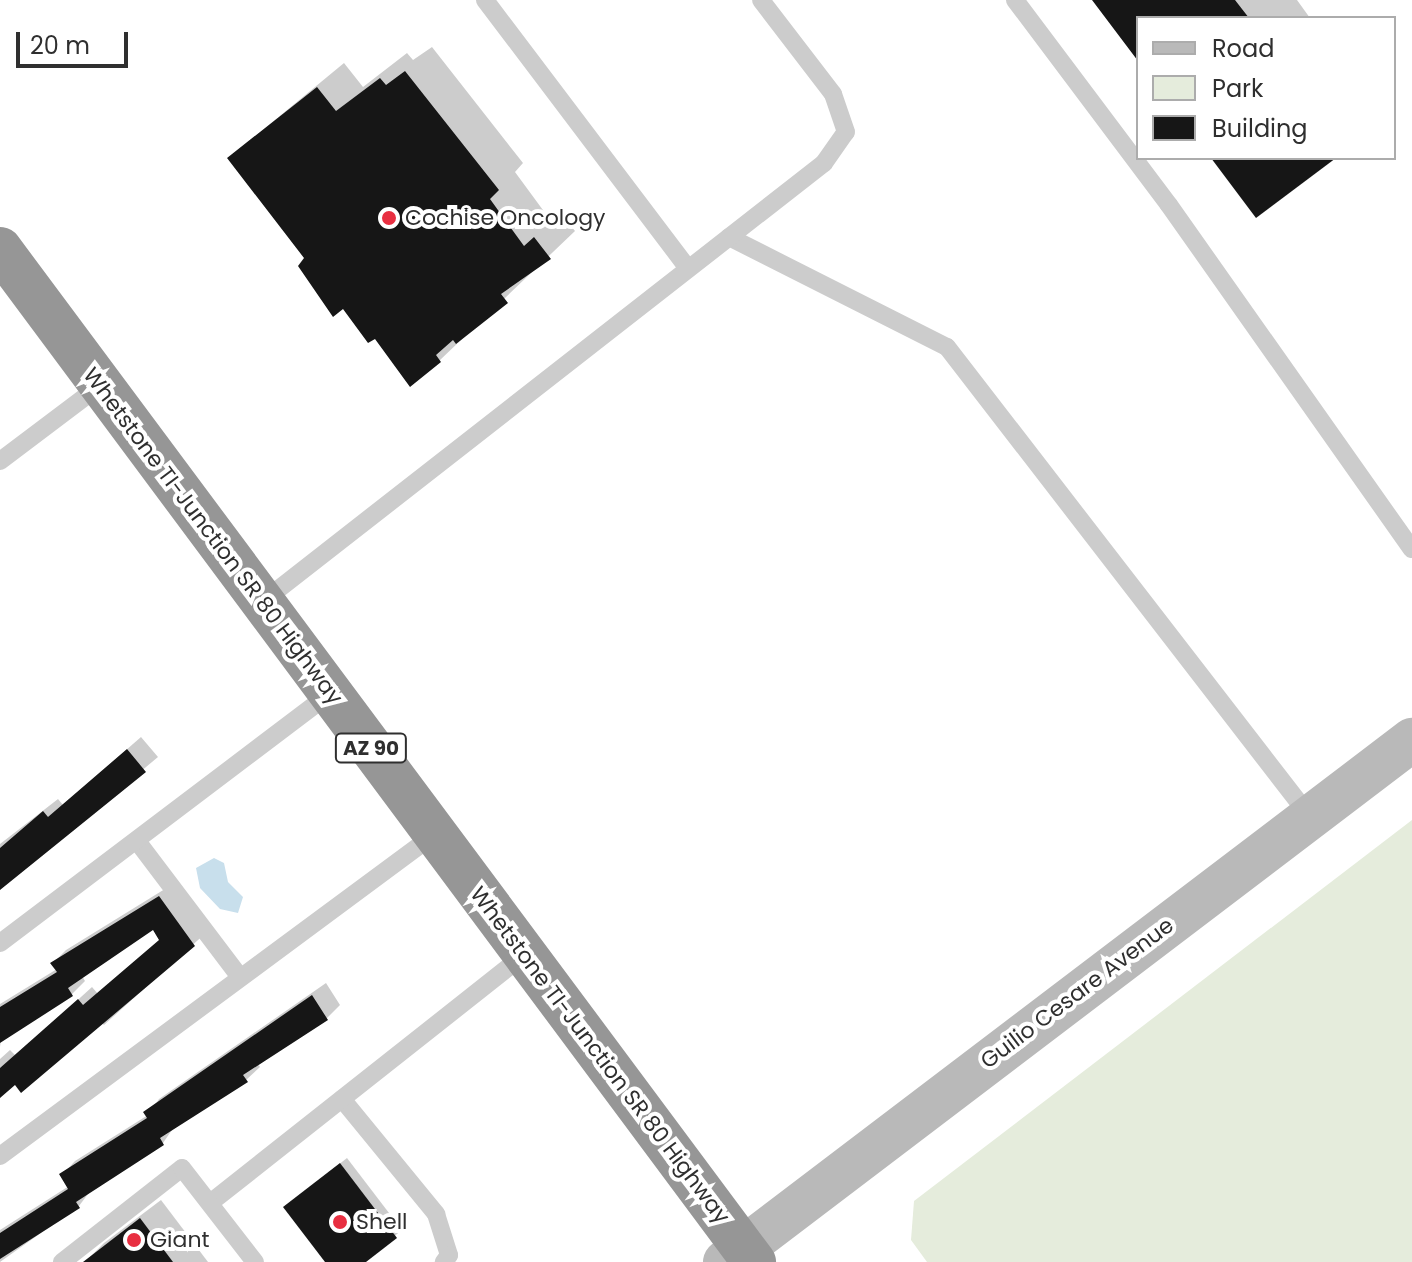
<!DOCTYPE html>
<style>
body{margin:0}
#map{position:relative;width:1412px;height:1262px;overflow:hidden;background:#fff;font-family:Poppins,sans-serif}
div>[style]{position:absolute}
.green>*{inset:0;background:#e5ecdc}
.water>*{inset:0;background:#c8dfec}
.shadow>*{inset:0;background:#0003}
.building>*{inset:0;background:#161616}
.lane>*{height:18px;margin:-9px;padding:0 9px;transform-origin:9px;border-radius:9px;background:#ccc}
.secondary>*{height:44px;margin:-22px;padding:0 22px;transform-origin:22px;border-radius:22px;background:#b9b9b9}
.highway>*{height:44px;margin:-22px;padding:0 22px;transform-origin:22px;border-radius:22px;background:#969696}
.dots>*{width:22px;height:22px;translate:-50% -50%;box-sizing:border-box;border:4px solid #fff;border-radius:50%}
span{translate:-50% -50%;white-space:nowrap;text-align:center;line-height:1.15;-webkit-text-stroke:8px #fff;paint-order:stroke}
.shield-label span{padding:2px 6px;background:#fff;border:2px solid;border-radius:6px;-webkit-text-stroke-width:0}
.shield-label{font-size:20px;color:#2f2f2f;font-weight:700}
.poi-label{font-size:22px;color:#2f2f2f}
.left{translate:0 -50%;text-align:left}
.street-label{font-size:22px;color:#2f2f2f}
.legend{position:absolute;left:1136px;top:16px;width:260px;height:144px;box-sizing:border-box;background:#fff;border:2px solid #acacac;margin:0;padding:10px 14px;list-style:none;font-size:24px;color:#2f2f2f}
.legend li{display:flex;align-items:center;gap:16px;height:40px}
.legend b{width:40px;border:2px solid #acacac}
.scale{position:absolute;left:16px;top:32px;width:112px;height:36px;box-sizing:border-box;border:4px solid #2f2f2f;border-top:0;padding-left:10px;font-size:24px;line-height:28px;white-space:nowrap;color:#2f2f2f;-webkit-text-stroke:6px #fff;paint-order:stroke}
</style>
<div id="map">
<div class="green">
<div style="clip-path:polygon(1412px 820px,1412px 1262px,927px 1262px,911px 1240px,914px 1201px)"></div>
</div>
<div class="water">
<div style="clip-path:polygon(214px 858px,224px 863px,228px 882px,243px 897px,238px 913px,220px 909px,200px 888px,196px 868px)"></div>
</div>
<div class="shadow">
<div style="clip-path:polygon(1094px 0,1297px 0,1310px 18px,1138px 18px,1138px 58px)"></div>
<div style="clip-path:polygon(432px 47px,523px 163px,515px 172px,551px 221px,561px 213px,575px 231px,439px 361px,375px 336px,229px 158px,344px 63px,363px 87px,407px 53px,413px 60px)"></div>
<div style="clip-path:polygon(141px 737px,158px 757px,0 889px,0 844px,58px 799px,63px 805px)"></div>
<div style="clip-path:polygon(173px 884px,208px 931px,104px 1025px,99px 1020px,0 1094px,0 1059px,10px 1050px,16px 1056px,92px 987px,98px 994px,161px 939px,153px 928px,82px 976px,85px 981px,71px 995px,1px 1040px,0 1047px,0 1004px,57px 969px,53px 963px,66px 950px)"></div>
<div style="clip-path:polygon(326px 983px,340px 1005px,327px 1018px,257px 1063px,260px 1067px,246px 1080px,174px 1127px,163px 1143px,91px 1190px,79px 1206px,0 1262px,0 1230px,69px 1186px,62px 1175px,75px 1161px,148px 1115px,159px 1099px)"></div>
<div style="clip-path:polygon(347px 1158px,402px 1230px,362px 1262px,327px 1262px,292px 1201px)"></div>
<div style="clip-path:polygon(161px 1200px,208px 1262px,85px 1262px,104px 1243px)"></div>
</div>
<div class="building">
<div style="clip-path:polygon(1092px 0,1235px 0,1249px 18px,1138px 18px,1138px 61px)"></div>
<div style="clip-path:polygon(405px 71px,499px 190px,490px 199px,524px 246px,534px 237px,551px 259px,501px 294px,508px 303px,456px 344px,453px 340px,436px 355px,441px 362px,410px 387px,375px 339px,368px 343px,343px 309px,333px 317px,298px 266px,304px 258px,227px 158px,317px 87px,336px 111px,380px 78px,386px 85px)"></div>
<div style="clip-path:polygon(1211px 158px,1336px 158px,1256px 218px)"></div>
<div style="clip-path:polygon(127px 749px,146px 772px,0 890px,0 848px,43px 811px,48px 817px)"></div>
<div style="clip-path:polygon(159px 896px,195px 946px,21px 1093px,15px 1085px,0 1098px,0 1068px,78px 999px,83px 1005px,159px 940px,153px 930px,68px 988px,73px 996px,0 1043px,0 1007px,57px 972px,50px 963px)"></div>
<div style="clip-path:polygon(312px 995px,328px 1020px,243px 1075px,248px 1082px,160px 1138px,164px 1145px,76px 1202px,80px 1208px,0 1259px,0 1233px,68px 1189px,59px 1174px,147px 1118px,143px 1112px)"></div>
<div style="clip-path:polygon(340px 1163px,397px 1238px,366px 1262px,325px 1262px,283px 1207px)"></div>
<div style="clip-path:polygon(140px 1218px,173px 1262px,83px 1262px)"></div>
</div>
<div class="lane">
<div style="left:485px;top:0;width:336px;rotate:52.9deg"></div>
<div style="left:1015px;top:0;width:256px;rotate:53.1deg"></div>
<div style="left:1169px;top:205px;width:421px;rotate:54.8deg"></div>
<div style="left:729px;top:237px;width:244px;rotate:26.8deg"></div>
<div style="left:947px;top:347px;width:594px;rotate:52.32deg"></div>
<div style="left:0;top:461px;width:126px;rotate:-37deg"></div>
<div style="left:262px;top:602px;width:713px;rotate:-37.99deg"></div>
<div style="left:824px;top:163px;width:38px;rotate:-55deg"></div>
<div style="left:846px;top:132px;width:40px;rotate:-108.9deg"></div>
<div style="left:833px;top:94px;width:118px;rotate:-127.5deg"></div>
<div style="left:137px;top:841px;width:169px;rotate:52.9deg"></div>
<div style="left:0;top:943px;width:414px;rotate:-37.1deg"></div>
<div style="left:342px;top:1099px;width:149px;rotate:50.7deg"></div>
<div style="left:436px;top:1214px;width:43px;rotate:72.4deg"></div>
<div style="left:449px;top:1255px;width:9px;rotate:126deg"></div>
<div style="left:0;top:1156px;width:541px;rotate:-36.51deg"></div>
<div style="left:210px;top:1203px;width:402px;rotate:-38.3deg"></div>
<div style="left:62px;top:1262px;width:152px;rotate:-38.1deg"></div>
<div style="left:182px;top:1168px;width:119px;rotate:52.2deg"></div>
</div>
<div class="secondary">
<div style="left:725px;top:1262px;width:863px;rotate:-37.23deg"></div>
</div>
<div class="highway">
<div style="left:0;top:249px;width:1263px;rotate:53.34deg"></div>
</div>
<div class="dots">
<div style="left:389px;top:218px;background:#e82f41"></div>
<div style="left:340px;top:1222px;background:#e82f41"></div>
<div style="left:134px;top:1240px;background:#e82f41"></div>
</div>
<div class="shield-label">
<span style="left:371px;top:748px">AZ 90</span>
</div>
<div class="poi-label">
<span class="left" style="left:405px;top:218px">Cochise Oncology</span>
<span class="left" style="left:356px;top:1222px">Shell</span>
<span class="left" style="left:150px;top:1240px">Giant</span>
</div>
<div class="street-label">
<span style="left:213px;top:536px;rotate:53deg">Whetstone TI-Junction SR 80 Highway</span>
<span style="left:1077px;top:993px;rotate:-37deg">Guilio Cesare Avenue</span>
<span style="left:600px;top:1055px;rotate:53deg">Whetstone TI-Junction SR 80 Highway</span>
</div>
<ul class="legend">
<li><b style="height:10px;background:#b9b9b9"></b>Road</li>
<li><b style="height:22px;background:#e5ecdc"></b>Park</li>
<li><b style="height:22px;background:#161616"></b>Building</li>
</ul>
<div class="scale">20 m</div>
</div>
